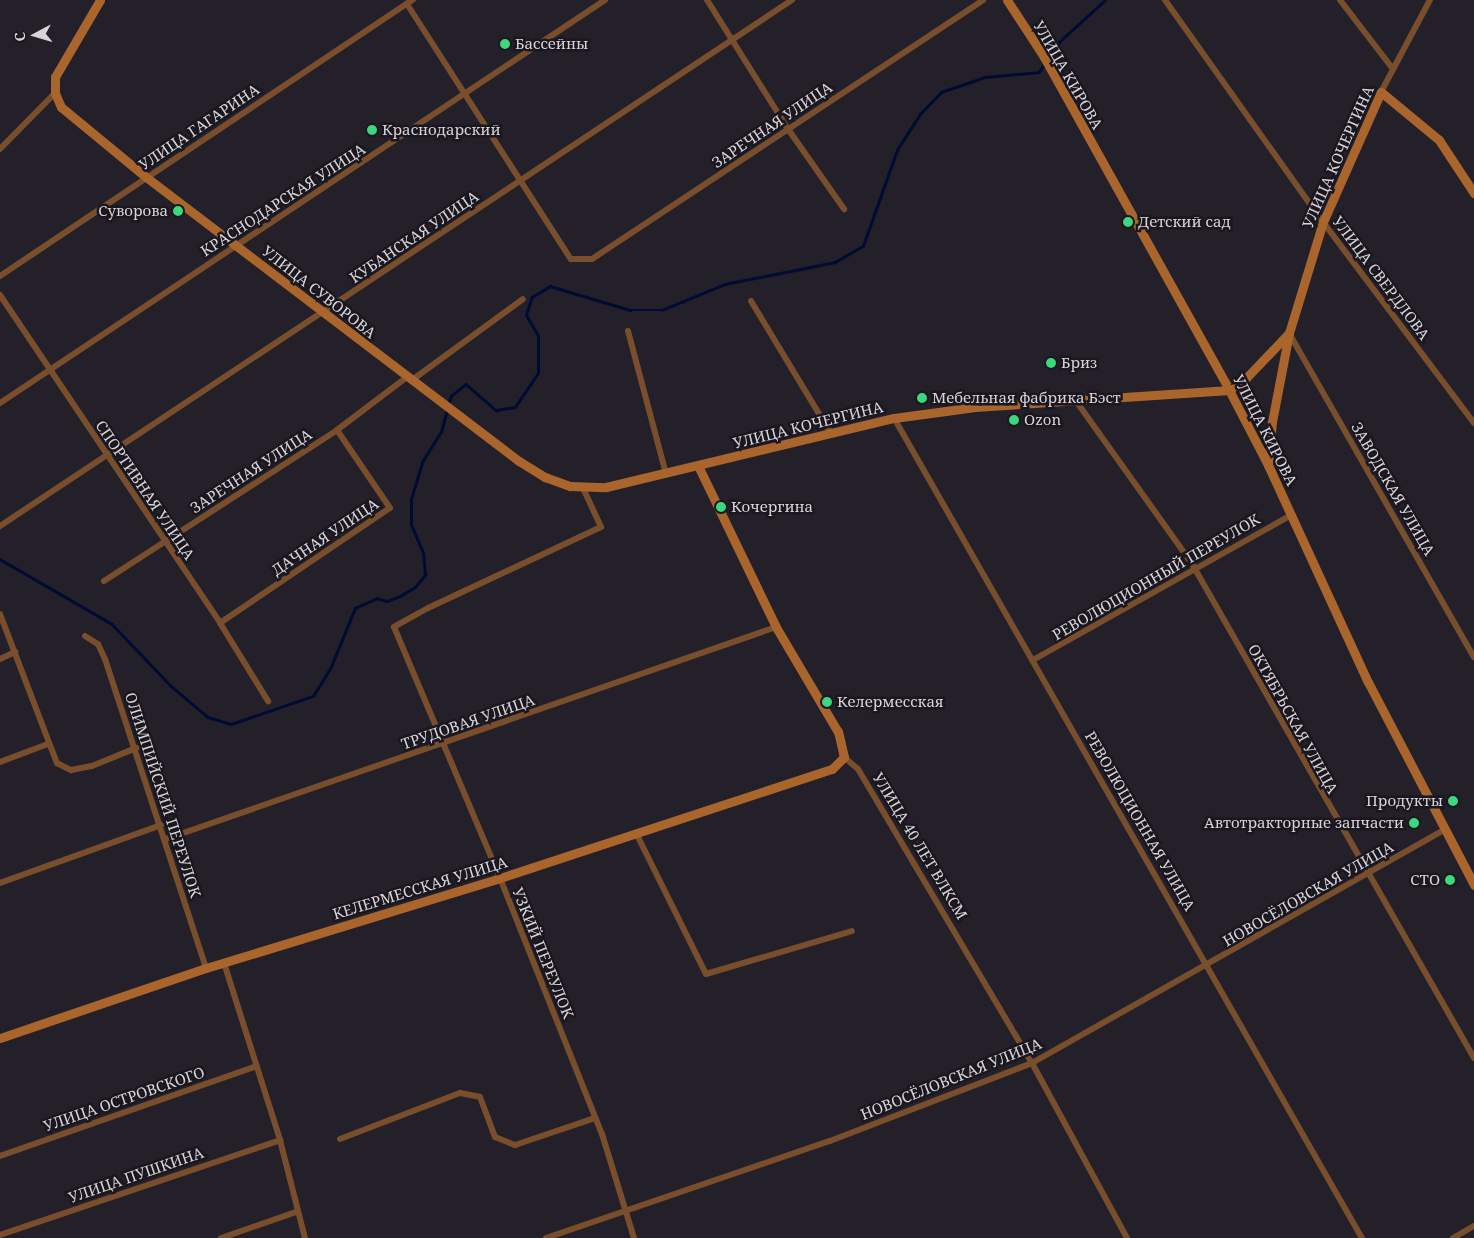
<!DOCTYPE html>
<meta charset="utf-8">
<style>
body{margin:0}
#map{position:relative;width:1474px;height:1238px;overflow:hidden;background:#242029;font-family:"Noto Serif",serif}
div>[style]{position:absolute}
.stream>*{height:2.5px;margin:-1.25px;padding:0 1.25px;transform-origin:1.25px;border-radius:1.25px;background:#000b34}
.street>*{height:6px;margin:-3px;padding:0 3px;transform-origin:3px;border-radius:3px;background:#794e2d}
.secondary>*{height:9px;margin:-4.5px;padding:0 4.5px;transform-origin:4.5px;border-radius:4.5px;background:#aa652c}
.dots>*{width:14px;height:14px;translate:-50% -50%;box-sizing:border-box;border:2px solid #1b171f;border-radius:50%}
span{translate:-50% -50%;white-space:nowrap;text-align:center;line-height:1.15;-webkit-text-stroke:5px #1b171f;paint-order:stroke}
.poi-label{font-size:15px;color:#d6d3d9}
.left{translate:0 -50%;text-align:left}
.right{translate:-100% -50%;text-align:right}
.street-label{font-size:15px;color:#d6d3d9}
.north{position:absolute;left:10px;top:10px;width:50px;height:50px;-webkit-text-stroke:4px #1b171f;paint-order:stroke;rotate:264deg;font-size:14px;font-weight:700;line-height:20px;text-align:center;color:#d6d3d9}
.north::after{content:'';display:block;margin:auto;width:18px;height:22px;background:#d6d3d9;clip-path:polygon(50% 0,100% 100%,50% 72%,0 100%)}
</style>
<div id="map">
<div class="stream">
<div style="left:1047px;top:60px;width:22px;rotate:-56deg"></div>
<div style="left:1059px;top:42px;width:62px;rotate:-42.4deg"></div>
<div style="left:448px;top:404px;width:9px;rotate:-69deg"></div>
<div style="left:451px;top:396px;width:19px;rotate:-39deg"></div>
<div style="left:466px;top:384px;width:40px;rotate:41deg"></div>
<div style="left:496px;top:410px;width:19px;rotate:-9deg"></div>
<div style="left:515px;top:407px;width:41px;rotate:-55.9deg"></div>
<div style="left:538px;top:373px;width:37px;rotate:-90deg"></div>
<div style="left:538px;top:336px;width:24px;rotate:-120deg"></div>
<div style="left:526px;top:315px;width:19px;rotate:-72deg"></div>
<div style="left:532px;top:297px;width:21px;rotate:-31deg"></div>
<div style="left:550px;top:286px;width:84px;rotate:16.7deg"></div>
<div style="left:630px;top:310px;width:32px"></div>
<div style="left:662px;top:310px;width:68px;rotate:-22.4deg"></div>
<div style="left:725px;top:284px;width:112px;rotate:-11.3deg"></div>
<div style="left:835px;top:262px;width:32px;rotate:-30deg"></div>
<div style="left:863px;top:246px;width:102px;rotate:-70.5deg"></div>
<div style="left:897px;top:150px;width:43px;rotate:-57.4deg"></div>
<div style="left:920px;top:114px;width:30px;rotate:-46deg"></div>
<div style="left:941px;top:92px;width:46px;rotate:-18.8deg"></div>
<div style="left:985px;top:77px;width:54px;rotate:-5.3deg"></div>
<div style="left:1039px;top:72px;width:9px;rotate:-58deg"></div>
<div style="left:0;top:559px;width:129px;rotate:30.1deg"></div>
<div style="left:112px;top:624px;width:86px;rotate:46.4deg"></div>
<div style="left:171px;top:686px;width:48px;rotate:40deg"></div>
<div style="left:208px;top:717px;width:24px;rotate:17deg"></div>
<div style="left:231px;top:724px;width:87px;rotate:-18.9deg"></div>
<div style="left:313px;top:696px;width:32px;rotate:-58deg"></div>
<div style="left:330px;top:669px;width:66px;rotate:-67.7deg"></div>
<div style="left:355px;top:608px;width:24px;rotate:-24deg"></div>
<div style="left:377px;top:598px;width:10px;rotate:17deg"></div>
<div style="left:387px;top:601px;width:14px;rotate:-21deg"></div>
<div style="left:400px;top:596px;width:17px;rotate:-31deg"></div>
<div style="left:415px;top:587px;width:16px;rotate:-50deg"></div>
<div style="left:425px;top:575px;width:22px;rotate:-95deg"></div>
<div style="left:423px;top:553px;width:30px;rotate:-113deg"></div>
<div style="left:411px;top:525px;width:26px;rotate:-90deg"></div>
<div style="left:411px;top:499px;width:39px;rotate:-73deg"></div>
<div style="left:422px;top:462px;width:36px;rotate:-58deg"></div>
<div style="left:441px;top:432px;width:23px;rotate:-75deg"></div>
</div>
<div class="street">
<div style="left:707px;top:0;width:152px;rotate:57.9deg"></div>
<div style="left:788px;top:129px;width:98px;rotate:55deg"></div>
<div style="left:1165px;top:0;width:272px;rotate:54.6deg"></div>
<div style="left:1323px;top:222px;width:251px;rotate:53.1deg"></div>
<div style="left:1340px;top:0;width:87px;rotate:52.5deg"></div>
<div style="left:407px;top:4px;width:303px;rotate:57.3deg"></div>
<div style="left:571px;top:259px;width:21px"></div>
<div style="left:592px;top:259px;width:469px;rotate:-33.5deg"></div>
<div style="left:1381px;top:92px;width:104px;rotate:-62deg"></div>
<div style="left:0;top:149px;width:78px;rotate:-45.5deg"></div>
<div style="left:0;top:276px;width:497px;rotate:-33.8deg"></div>
<div style="left:0;top:295px;width:395px;rotate:56.1deg"></div>
<div style="left:220px;top:623px;width:92px;rotate:58.4deg"></div>
<div style="left:751px;top:301px;width:153px;rotate:58.9deg"></div>
<div style="left:628px;top:331px;width:148px;rotate:75.1deg"></div>
<div style="left:1289px;top:333px;width:373px;rotate:60.3deg"></div>
<div style="left:412px;top:380px;width:137px;rotate:-36.1deg"></div>
<div style="left:1076px;top:401px;width:198px;rotate:54.5deg"></div>
<div style="left:1191px;top:562px;width:571px;rotate:60.29deg"></div>
<div style="left:0;top:403px;width:727px;rotate:-33.67deg"></div>
<div style="left:894px;top:418px;width:944px;rotate:60.29deg"></div>
<div style="left:583px;top:488px;width:43px;rotate:65.2deg"></div>
<div style="left:601px;top:527px;width:191px;rotate:154.9deg"></div>
<div style="left:428px;top:608px;width:39px;rotate:151deg"></div>
<div style="left:394px;top:627px;width:272px;rotate:67.1deg"></div>
<div style="left:500px;top:878px;width:276px;rotate:68.3deg"></div>
<div style="left:602px;top:1134px;width:109px;rotate:72.9deg"></div>
<div style="left:0;top:526px;width:951px;rotate:-33.59deg"></div>
<div style="left:104px;top:581px;width:278px;rotate:-32.9deg"></div>
<div style="left:337px;top:430px;width:88px;rotate:-37.1deg"></div>
<div style="left:0;top:614px;width:160px;rotate:69.1deg"></div>
<div style="left:57px;top:763px;width:16px;rotate:27deg"></div>
<div style="left:71px;top:770px;width:21px;rotate:-11deg"></div>
<div style="left:92px;top:766px;width:48px;rotate:-22.2deg"></div>
<div style="left:220px;top:623px;width:205px;rotate:-34.1deg"></div>
<div style="left:390px;top:508px;width:94px;rotate:-124.2deg"></div>
<div style="left:85px;top:636px;width:15px;rotate:32deg"></div>
<div style="left:98px;top:644px;width:17px;rotate:65deg"></div>
<div style="left:105px;top:659px;width:325px;rotate:71.9deg"></div>
<div style="left:0;top:659px;width:17px;rotate:-25deg"></div>
<div style="left:1033px;top:660px;width:296px;rotate:-29.3deg"></div>
<div style="left:844px;top:757px;width:18px;rotate:41deg"></div>
<div style="left:858px;top:769px;width:342px;rotate:59.4deg"></div>
<div style="left:1032px;top:1063px;width:199px;rotate:61.5deg"></div>
<div style="left:0;top:762px;width:51px;rotate:-20.6deg"></div>
<div style="left:636px;top:833px;width:157px;rotate:63.6deg"></div>
<div style="left:706px;top:974px;width:152px;rotate:-16.4deg"></div>
<div style="left:166px;top:839px;width:646px;rotate:-19.16deg"></div>
<div style="left:0;top:883px;width:171px;rotate:-19.8deg"></div>
<div style="left:224px;top:963px;width:186px;rotate:72.4deg"></div>
<div style="left:280px;top:1140px;width:101px;rotate:75.7deg"></div>
<div style="left:340px;top:1139px;width:129px;rotate:-21deg"></div>
<div style="left:460px;top:1093px;width:20px;rotate:11deg"></div>
<div style="left:480px;top:1097px;width:43px;rotate:69.4deg"></div>
<div style="left:495px;top:1137px;width:22px;rotate:22deg"></div>
<div style="left:515px;top:1145px;width:84px;rotate:-18.6deg"></div>
<div style="left:0;top:1156px;width:272px;rotate:-19.3deg"></div>
<div style="left:0;top:1235px;width:296px;rotate:-18.7deg"></div>
<div style="left:221px;top:1238px;width:79px;rotate:-19.1deg"></div>
<div style="left:546px;top:1238px;width:300px;rotate:-18.9deg"></div>
<div style="left:830px;top:1141px;width:217px;rotate:-21.1deg"></div>
<div style="left:1032px;top:1063px;width:473px;rotate:-29.5deg"></div>
<div style="left:1453px;top:1238px;width:24px;rotate:-30deg"></div>
</div>
<div class="secondary">
<div style="left:100px;top:0;width:89px;rotate:120.3deg"></div>
<div style="left:55px;top:77px;width:16px;rotate:90deg"></div>
<div style="left:55px;top:93px;width:15px;rotate:67deg"></div>
<div style="left:61px;top:107px;width:110px;rotate:39.5deg"></div>
<div style="left:146px;top:177px;width:469px;rotate:37.3deg"></div>
<div style="left:519px;top:461px;width:31px;rotate:32deg"></div>
<div style="left:545px;top:477px;width:27px;rotate:20deg"></div>
<div style="left:570px;top:486px;width:36px;rotate:2deg"></div>
<div style="left:606px;top:487px;width:296px;rotate:-13.5deg"></div>
<div style="left:894px;top:418px;width:82px;rotate:-7.7deg"></div>
<div style="left:975px;top:407px;width:255px;rotate:-3.8deg"></div>
<div style="left:1229px;top:390px;width:21px;rotate:-35deg"></div>
<div style="left:1246px;top:378px;width:62px;rotate:-46.3deg"></div>
<div style="left:1007px;top:0;width:68px;rotate:57deg"></div>
<div style="left:1044px;top:57px;width:381px;rotate:60.9deg"></div>
<div style="left:1229px;top:390px;width:85px;rotate:62.5deg"></div>
<div style="left:1268px;top:465px;width:239px;rotate:65.3deg"></div>
<div style="left:1368px;top:682px;width:229px;rotate:62.4deg"></div>
<div style="left:1268px;top:465px;width:43px;rotate:-84.7deg"></div>
<div style="left:1272px;top:422px;width:91px;rotate:-79.2deg"></div>
<div style="left:1289px;top:333px;width:116px;rotate:-73deg"></div>
<div style="left:1323px;top:222px;width:142px;rotate:-66deg"></div>
<div style="left:1381px;top:92px;width:75px;rotate:39.6deg"></div>
<div style="left:1439px;top:140px;width:64px;rotate:56.6deg"></div>
<div style="left:0;top:1038px;width:218px;rotate:-18.8deg"></div>
<div style="left:206px;top:968px;width:307px;rotate:-17deg"></div>
<div style="left:500px;top:878px;width:349px;rotate:-18.2deg"></div>
<div style="left:832px;top:769px;width:17px;rotate:-45deg"></div>
<div style="left:844px;top:757px;width:26px;rotate:-103deg"></div>
<div style="left:838px;top:732px;width:122px;rotate:-120.6deg"></div>
<div style="left:776px;top:627px;width:179px;rotate:-115.8deg"></div>
</div>
<div class="dots">
<div style="left:505px;top:44px;background:#3cd77e"></div>
<div style="left:372px;top:130px;background:#3cd77e"></div>
<div style="left:178px;top:211px;background:#3cd77e"></div>
<div style="left:1128px;top:222px;background:#3cd77e"></div>
<div style="left:1051px;top:363px;background:#3cd77e"></div>
<div style="left:922px;top:398px;background:#3cd77e"></div>
<div style="left:1014px;top:420px;background:#3cd77e"></div>
<div style="left:721px;top:507px;background:#3cd77e"></div>
<div style="left:827px;top:702px;background:#3cd77e"></div>
<div style="left:1453px;top:801px;background:#3cd77e"></div>
<div style="left:1414px;top:823px;background:#3cd77e"></div>
<div style="left:1450px;top:880px;background:#3cd77e"></div>
</div>
<div class="poi-label">
<span class="left" style="left:515px;top:44px">Бассейны</span>
<span class="left" style="left:382px;top:130px">Краснодарский</span>
<span class="right" style="left:168px;top:211px">Суворова</span>
<span class="left" style="left:1138px;top:222px">Детский сад</span>
<span class="left" style="left:1061px;top:363px">Бриз</span>
<span class="left" style="left:932px;top:398px">Мебельная фабрика Бэст</span>
<span class="left" style="left:1024px;top:420px">Ozon</span>
<span class="left" style="left:731px;top:507px">Кочергина</span>
<span class="left" style="left:837px;top:702px">Келермесская</span>
<span class="right" style="left:1443px;top:801px">Продукты</span>
<span class="right" style="left:1404px;top:823px">Автотракторные запчасти</span>
<span class="right" style="left:1440px;top:880px">СТО</span>
</div>
<div class="street-label">
<span style="left:1068px;top:75px;rotate:60deg">УЛИЦА КИРОВА</span>
<span style="left:772px;top:125px;rotate:-34deg">ЗАРЕЧНАЯ УЛИЦА</span>
<span style="left:199px;top:127px;rotate:-34deg">УЛИЦА ГАГАРИНА</span>
<span style="left:1338px;top:157px;rotate:-66deg">УЛИЦА КОЧЕРГИНА</span>
<span style="left:283px;top:200px;rotate:-33deg">КРАСНОДАРСКАЯ УЛИЦА</span>
<span style="left:414px;top:237px;rotate:-34deg">КУБАНСКАЯ УЛИЦА</span>
<span style="left:1381px;top:278px;rotate:53deg">УЛИЦА СВЕРДЛОВА</span>
<span style="left:319px;top:292px;rotate:38deg">УЛИЦА СУВОРОВА</span>
<span style="left:808px;top:425px;rotate:-14deg">УЛИЦА КОЧЕРГИНА</span>
<span style="left:1265px;top:430px;rotate:63deg">УЛИЦА КИРОВА</span>
<span style="left:251px;top:471px;rotate:-33deg">ЗАРЕЧНАЯ УЛИЦА</span>
<span style="left:1393px;top:489px;rotate:60deg">ЗАВОДСКАЯ УЛИЦА</span>
<span style="left:145px;top:490px;rotate:56deg">СПОРТИВНАЯ УЛИЦА</span>
<span style="left:325px;top:537px;rotate:-34deg">ДАЧНАЯ УЛИЦА</span>
<span style="left:1156px;top:577px;rotate:-30deg">РЕВОЛЮЦИОННЫЙ ПЕРЕУЛОК</span>
<span style="left:1293px;top:719px;rotate:61deg">ОКТЯБРЬСКАЯ УЛИЦА</span>
<span style="left:468px;top:722px;rotate:-19deg">ТРУДОВАЯ УЛИЦА</span>
<span style="left:163px;top:795px;rotate:72deg">ОЛИМПИЙСКИЙ ПЕРЕУЛОК</span>
<span style="left:1140px;top:821px;rotate:60deg">РЕВОЛЮЦИОННАЯ УЛИЦА</span>
<span style="left:920px;top:846px;rotate:59deg">УЛИЦА 40 ЛЕТ ВЛКСМ</span>
<span style="left:420px;top:888px;rotate:-17deg">КЕЛЕРМЕССКАЯ УЛИЦА</span>
<span style="left:1308px;top:894px;rotate:-30deg">НОВОСЁЛОВСКАЯ УЛИЦА</span>
<span style="left:543px;top:953px;rotate:68deg">УЗКИЙ ПЕРЕУЛОК</span>
<span style="left:951px;top:1079px;rotate:-22deg">НОВОСЁЛОВСКАЯ УЛИЦА</span>
<span style="left:124px;top:1099px;rotate:-19deg">УЛИЦА ОСТРОВСКОГО</span>
<span style="left:136px;top:1175px;rotate:-19deg">УЛИЦА ПУШКИНА</span>
</div>
<div class="north">С</div>
</div>
